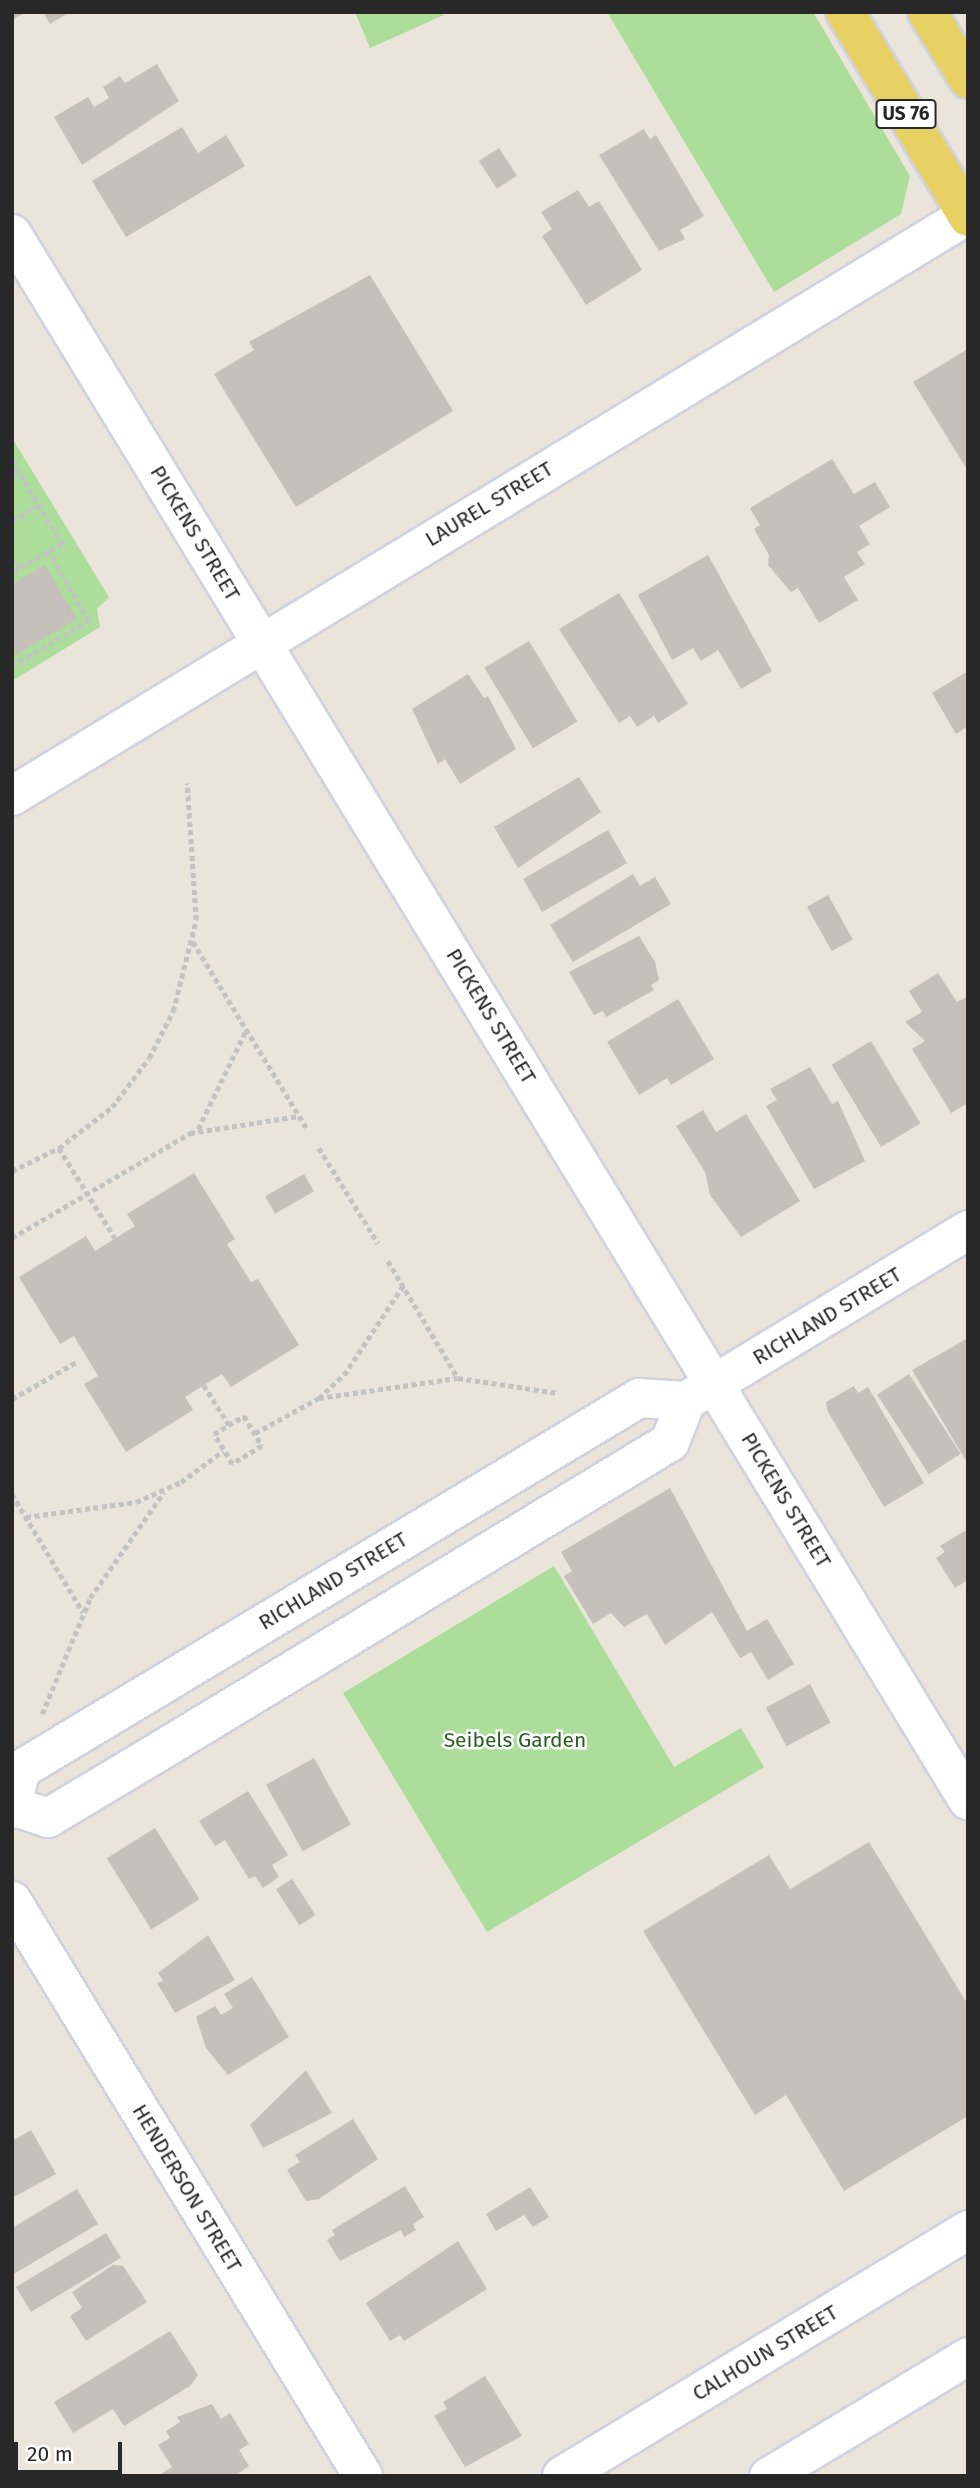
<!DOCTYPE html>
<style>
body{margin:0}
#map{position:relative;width:980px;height:2488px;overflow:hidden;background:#eae4da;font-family:"Fira Sans",sans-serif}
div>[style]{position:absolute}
.green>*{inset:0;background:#acdd9a}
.building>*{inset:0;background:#c5c1ba;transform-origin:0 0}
.path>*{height:4.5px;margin-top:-2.25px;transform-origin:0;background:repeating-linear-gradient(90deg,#c3c3c3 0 5px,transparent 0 8.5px)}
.roads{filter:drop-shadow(2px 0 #d0d2e0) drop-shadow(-2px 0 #d0d2e0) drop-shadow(0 2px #d0d2e0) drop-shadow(0 -2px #d0d2e0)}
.street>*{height:37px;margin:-18.5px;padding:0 18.5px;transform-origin:18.5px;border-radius:18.5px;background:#fff}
.secondary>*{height:38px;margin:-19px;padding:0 19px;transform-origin:19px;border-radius:19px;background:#fff}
.primary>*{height:38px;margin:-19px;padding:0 19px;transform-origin:19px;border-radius:19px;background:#e6d162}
span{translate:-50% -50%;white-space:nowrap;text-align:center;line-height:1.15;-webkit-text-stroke:5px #fff;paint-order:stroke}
.shield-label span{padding:2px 5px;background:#fff;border:2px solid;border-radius:5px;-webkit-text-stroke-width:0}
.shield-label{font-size:19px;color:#282828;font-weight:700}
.street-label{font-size:21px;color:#282828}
.park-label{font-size:21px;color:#275f1e}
.frame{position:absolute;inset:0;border:14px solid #282828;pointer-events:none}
.scale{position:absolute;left:14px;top:2442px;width:108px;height:32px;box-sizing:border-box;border:4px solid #282828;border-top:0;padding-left:9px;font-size:21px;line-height:24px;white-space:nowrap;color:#282828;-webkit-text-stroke:5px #fff;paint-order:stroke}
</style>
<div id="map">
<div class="green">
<div style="clip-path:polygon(355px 12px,443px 12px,444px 15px,370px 48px)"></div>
<div style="clip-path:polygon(607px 12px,813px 12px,910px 176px,901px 214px,774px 292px)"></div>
<div style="clip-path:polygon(12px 438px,109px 597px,97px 609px,100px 627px,12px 681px)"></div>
<div style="clip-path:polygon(554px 1566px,674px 1767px,741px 1728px,764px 1767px,487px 1932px,343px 1693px)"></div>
</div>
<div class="building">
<div style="clip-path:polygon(12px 12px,26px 12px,12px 20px)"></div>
<div style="clip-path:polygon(43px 12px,70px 12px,50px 24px)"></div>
<div style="clip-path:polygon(157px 64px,179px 101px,82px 165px,54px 117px,88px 97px,94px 107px,109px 98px,103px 87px,120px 76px,125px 83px)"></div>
<div style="clip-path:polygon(182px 127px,198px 153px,226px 135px,245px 166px,126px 237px,92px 181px)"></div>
<div style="clip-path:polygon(644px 129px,650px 139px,656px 135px,704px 216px,680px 230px,685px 239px,659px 251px,599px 155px)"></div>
<div style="left:499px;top:148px;width:33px;height:24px;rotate:57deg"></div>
<div style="clip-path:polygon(578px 190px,589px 207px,599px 201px,642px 270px,586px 305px,542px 236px,552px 229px,541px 212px)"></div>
<div style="clip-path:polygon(370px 275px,453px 411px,296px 507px,214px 374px,254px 350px,249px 342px)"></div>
<div style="clip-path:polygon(968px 349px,968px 471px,913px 382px)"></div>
<div style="clip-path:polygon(832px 459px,854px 494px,875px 482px,890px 507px,859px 526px,870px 544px,857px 552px,865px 564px,844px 577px,858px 600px,819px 623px,798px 588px,791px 592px,768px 565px,769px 555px,754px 529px,760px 525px,750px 508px)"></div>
<div style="clip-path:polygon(708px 555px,772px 671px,741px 689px,718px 650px,701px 661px,693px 648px,672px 660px,638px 595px)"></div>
<div style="clip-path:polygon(45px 565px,77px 619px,12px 657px,12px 584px)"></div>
<div style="clip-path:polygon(619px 593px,688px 704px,658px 723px,654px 716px,637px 727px,630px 716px,619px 723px,559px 629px)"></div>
<div style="left:529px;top:641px;width:94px;height:52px;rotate:59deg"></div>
<div style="clip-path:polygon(968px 671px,968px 726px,956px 734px,932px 693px)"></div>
<div style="clip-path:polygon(468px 674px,484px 698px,488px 696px,516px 749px,460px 784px,445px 759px,438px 764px,412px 709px)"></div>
<div style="clip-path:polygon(579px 777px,601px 812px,518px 868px,494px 827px)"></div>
<div style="left:608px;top:830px;width:38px;height:98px;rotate:60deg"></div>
<div style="clip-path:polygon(633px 874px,640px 886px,655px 877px,671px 904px,573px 962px,550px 925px)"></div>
<div style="left:828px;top:895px;width:51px;height:24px;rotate:61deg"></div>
<div style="clip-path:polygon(639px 936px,655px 962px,659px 980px,651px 985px,654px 990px,606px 1017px,603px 1011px,594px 1015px,569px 972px)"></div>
<div style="clip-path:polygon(938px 973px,957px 1002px,968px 996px,968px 1103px,951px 1113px,912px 1049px,925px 1041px,905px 1022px,922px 1012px,909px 991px)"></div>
<div style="clip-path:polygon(678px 999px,714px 1059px,671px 1085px,667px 1078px,639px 1095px,607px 1042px)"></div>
<div style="left:871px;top:1041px;width:96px;height:46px;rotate:59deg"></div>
<div style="clip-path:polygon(810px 1067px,832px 1104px,838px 1101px,865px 1161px,814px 1189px,766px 1106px,777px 1100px,770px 1089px)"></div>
<div style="clip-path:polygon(703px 1110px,716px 1132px,746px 1114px,800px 1201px,741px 1237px,710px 1195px,705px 1172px,676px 1126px)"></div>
<div style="clip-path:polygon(194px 1173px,235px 1239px,227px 1244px,251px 1282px,258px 1279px,299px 1345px,231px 1387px,222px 1374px,185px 1397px,193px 1410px,126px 1452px,84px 1384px,98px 1376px,74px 1336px,60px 1344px,19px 1277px,86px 1236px,95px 1251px,135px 1226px,127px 1214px)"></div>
<div style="left:304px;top:1174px;width:20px;height:45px;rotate:60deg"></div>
<div style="clip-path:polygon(968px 1338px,968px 1464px,912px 1370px)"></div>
<div style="left:909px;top:1374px;width:95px;height:38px;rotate:57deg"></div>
<div style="clip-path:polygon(854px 1386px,858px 1393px,868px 1387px,924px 1483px,884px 1507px,827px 1410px,826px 1402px)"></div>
<div style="clip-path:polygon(670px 1488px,747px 1631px,767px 1619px,794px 1664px,768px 1680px,751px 1652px,740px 1658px,712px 1612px,665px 1645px,647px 1614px,624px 1627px,611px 1613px,593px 1624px,564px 1576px,572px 1571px,561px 1552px)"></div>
<div style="clip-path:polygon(968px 1529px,968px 1580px,955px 1588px,936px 1558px,945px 1552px,940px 1546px)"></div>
<div style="left:810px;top:1684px;width:44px;height:50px;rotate:62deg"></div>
<div style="left:314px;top:1758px;width:76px;height:55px;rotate:61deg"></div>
<div style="clip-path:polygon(248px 1791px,288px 1855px,272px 1865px,279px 1877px,263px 1888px,255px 1876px,249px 1879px,225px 1840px,215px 1846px,199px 1821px)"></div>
<div style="left:155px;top:1828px;width:84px;height:57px;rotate:58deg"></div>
<div style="clip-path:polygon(869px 1842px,968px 2005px,968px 2116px,844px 2191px,786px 2095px,755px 2115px,643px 1931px,769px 1855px,790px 1889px)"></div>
<div style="left:292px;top:1879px;width:43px;height:19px;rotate:57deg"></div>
<div style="clip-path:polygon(208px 1935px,235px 1980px,175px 2013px,157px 1983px,163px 1981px,158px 1973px)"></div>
<div style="clip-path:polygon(252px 1977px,289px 2037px,228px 2075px,206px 2048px,196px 2017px,215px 2006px,221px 2015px,233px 2008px,224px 1994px)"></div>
<div style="clip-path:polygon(306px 2070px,332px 2113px,263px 2148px,250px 2125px)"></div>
<div style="clip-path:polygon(353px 2119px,378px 2159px,319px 2199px,306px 2201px,287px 2170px,300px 2162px,295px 2155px)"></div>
<div style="clip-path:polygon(31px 2130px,56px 2174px,12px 2198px,12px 2141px)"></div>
<div style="clip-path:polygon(405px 2186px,424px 2217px,413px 2224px,416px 2230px,404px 2237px,401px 2230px,340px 2261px,327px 2240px,335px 2235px,332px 2230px)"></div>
<div style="clip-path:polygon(530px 2187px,549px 2217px,533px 2227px,524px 2215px,496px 2231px,486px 2214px)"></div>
<div style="clip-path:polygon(77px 2189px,98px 2224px,12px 2275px,12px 2228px)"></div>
<div style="left:106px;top:2233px;width:29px;height:105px;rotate:59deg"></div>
<div style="clip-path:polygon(458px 2241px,487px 2289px,404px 2341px,400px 2335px,390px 2341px,366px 2303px)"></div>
<div style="clip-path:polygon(113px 2265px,123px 2266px,147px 2302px,86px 2341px,70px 2316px,82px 2308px,72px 2292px)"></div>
<div style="clip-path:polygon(170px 2331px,198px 2375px,190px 2386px,124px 2426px,113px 2409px,73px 2433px,54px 2402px)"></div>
<div style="clip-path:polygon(485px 2376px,522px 2436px,465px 2467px,434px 2416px,447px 2409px,443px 2402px)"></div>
<div style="clip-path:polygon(212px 2404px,221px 2419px,230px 2413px,249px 2444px,239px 2450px,249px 2466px,234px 2476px,158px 2476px,172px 2467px,158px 2445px,170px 2438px,166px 2431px,180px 2422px,177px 2417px)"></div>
</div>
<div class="path">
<div style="left:12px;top:460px;width:98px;rotate:59.2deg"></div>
<div style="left:62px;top:544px;width:58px;rotate:149.9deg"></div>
<div style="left:12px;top:476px;width:8px;rotate:-30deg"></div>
<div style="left:12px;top:521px;width:31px;rotate:-31deg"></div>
<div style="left:12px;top:526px;width:21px;rotate:90deg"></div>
<div style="left:12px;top:559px;width:12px;rotate:59deg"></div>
<div style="left:12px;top:666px;width:88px;rotate:-30.6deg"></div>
<div style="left:88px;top:621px;width:79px;rotate:-119.5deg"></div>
<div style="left:193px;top:942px;width:219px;rotate:58.6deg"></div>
<div style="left:198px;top:1129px;width:110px;rotate:-64.1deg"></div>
<div style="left:59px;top:1148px;width:106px;rotate:58.1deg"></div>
<div style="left:319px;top:1148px;width:112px;rotate:58.2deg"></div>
<div style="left:12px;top:1171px;width:52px;rotate:-26.1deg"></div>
<div style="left:59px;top:1148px;width:67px;rotate:-37.7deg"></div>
<div style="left:112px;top:1107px;width:61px;rotate:-52.9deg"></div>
<div style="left:149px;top:1058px;width:53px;rotate:-62.9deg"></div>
<div style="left:173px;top:1011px;width:94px;rotate:-75.8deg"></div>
<div style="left:196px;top:920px;width:137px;rotate:-93.8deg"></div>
<div style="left:12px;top:1238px;width:207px;rotate:-30.5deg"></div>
<div style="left:190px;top:1133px;width:110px;rotate:-8.9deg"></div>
<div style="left:388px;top:1261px;width:136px;rotate:59.1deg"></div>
<div style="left:204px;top:1385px;width:47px;rotate:58deg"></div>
<div style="left:319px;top:1398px;width:140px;rotate:-8.2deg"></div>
<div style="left:458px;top:1378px;width:101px;rotate:8.5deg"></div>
<div style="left:12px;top:1399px;width:76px;rotate:-29.9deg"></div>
<div style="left:244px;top:1416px;width:35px;rotate:59deg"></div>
<div style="left:262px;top:1446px;width:35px;rotate:149deg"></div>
<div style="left:232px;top:1464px;width:35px;rotate:-121deg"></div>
<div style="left:214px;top:1434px;width:35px;rotate:-31deg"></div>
<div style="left:255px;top:1433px;width:73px;rotate:-28.7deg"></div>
<div style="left:319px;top:1398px;width:34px;rotate:-43deg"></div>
<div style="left:344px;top:1375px;width:107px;rotate:-56.5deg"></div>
<div style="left:12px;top:1494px;width:138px;rotate:59deg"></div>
<div style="left:26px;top:1517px;width:111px;rotate:-7.8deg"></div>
<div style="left:136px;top:1502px;width:49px;rotate:-24deg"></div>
<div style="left:181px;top:1482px;width:52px;rotate:-36.4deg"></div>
<div style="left:42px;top:1714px;width:126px;rotate:-67.5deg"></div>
<div style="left:90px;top:1598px;width:129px;rotate:-55.1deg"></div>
</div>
<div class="roads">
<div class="street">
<div style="left:768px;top:2476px;width:233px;rotate:-31deg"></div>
</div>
<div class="secondary">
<div style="left:12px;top:234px;width:1835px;rotate:58.6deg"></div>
<div style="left:12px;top:796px;width:1119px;rotate:-31.29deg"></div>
<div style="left:15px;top:1807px;width:35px;rotate:18deg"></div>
<div style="left:48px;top:1818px;width:125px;rotate:-30.9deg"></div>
<div style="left:155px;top:1754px;width:602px;rotate:-31.21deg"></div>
<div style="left:670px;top:1442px;width:44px;rotate:-68.7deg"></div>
<div style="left:12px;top:1809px;width:40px;rotate:-78deg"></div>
<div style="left:20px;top:1770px;width:722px;rotate:-31deg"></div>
<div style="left:639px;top:1398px;width:47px;rotate:3.7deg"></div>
<div style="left:686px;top:1401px;width:330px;rotate:-31.2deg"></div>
<div style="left:12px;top:1901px;width:674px;rotate:58.6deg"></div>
<div style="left:562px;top:2476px;width:475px;rotate:-31.2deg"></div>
</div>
<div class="primary">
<div style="left:845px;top:12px;width:239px;rotate:59deg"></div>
<div style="left:927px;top:12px;width:79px;rotate:58.5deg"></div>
</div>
</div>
<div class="shield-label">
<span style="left:906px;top:114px">US 76</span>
</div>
<div class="street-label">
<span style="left:489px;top:504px;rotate:-31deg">LAUREL STREET</span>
<span style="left:195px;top:533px;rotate:59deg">PICKENS STREET</span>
<span style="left:491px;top:1016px;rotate:59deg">PICKENS STREET</span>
<span style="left:827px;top:1316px;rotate:-31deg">RICHLAND STREET</span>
<span style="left:786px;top:1500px;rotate:59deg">PICKENS STREET</span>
<span style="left:333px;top:1581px;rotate:-31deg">RICHLAND STREET</span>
<span style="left:187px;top:2188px;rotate:59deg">HENDERSON STREET</span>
<span style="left:765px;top:2353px;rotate:-31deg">CALHOUN STREET</span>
</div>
<div class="park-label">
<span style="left:515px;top:1740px">Seibels Garden</span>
</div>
<div class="frame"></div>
<div class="scale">20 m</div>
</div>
